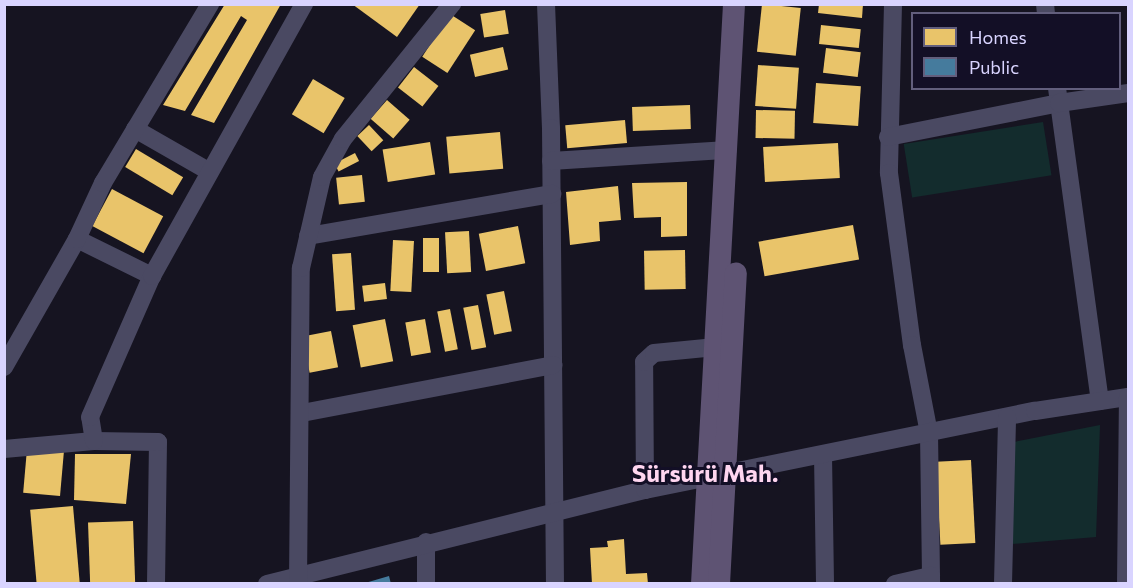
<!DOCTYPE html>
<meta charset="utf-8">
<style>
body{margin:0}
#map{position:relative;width:1133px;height:588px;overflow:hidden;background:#161421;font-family:Commissioner,sans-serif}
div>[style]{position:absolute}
.green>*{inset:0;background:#132c2d;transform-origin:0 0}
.homes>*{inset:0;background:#e9c46a;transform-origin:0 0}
.public>*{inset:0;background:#457b9d}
.minor>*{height:18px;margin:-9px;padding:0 9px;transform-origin:9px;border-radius:9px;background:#4a4962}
.major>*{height:22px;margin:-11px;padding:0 11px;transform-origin:11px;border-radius:11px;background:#5e5373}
span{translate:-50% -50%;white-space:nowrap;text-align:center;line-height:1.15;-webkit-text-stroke:6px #130f26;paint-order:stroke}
.district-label{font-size:24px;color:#ffd6f0;font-weight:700}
.frame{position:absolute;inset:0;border:6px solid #d9d4ff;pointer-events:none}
.legend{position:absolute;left:911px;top:12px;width:210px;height:78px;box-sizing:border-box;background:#130f26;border:2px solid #625e7d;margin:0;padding:8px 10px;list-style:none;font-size:18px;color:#d9d4ff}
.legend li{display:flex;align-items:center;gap:12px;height:30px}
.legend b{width:30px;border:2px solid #625e7d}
</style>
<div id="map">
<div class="green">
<div style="left:1043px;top:122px;width:54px;height:141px;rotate:81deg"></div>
<div style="clip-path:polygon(1100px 425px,1096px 537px,1012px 544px,1014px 442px)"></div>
</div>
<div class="homes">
<div style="clip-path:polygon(225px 4px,281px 4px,214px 123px,191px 115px,247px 20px,241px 16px,185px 111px,163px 105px)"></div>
<div style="clip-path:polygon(352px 4px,420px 4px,397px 37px)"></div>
<div style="left:762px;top:4px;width:39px;height:48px;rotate:6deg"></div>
<div style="clip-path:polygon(819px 4px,863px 4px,862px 18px,818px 13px)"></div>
<div style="left:505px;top:10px;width:24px;height:25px;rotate:81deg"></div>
<div style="left:450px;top:14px;width:30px;height:51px;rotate:33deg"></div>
<div style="left:821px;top:25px;width:40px;height:19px;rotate:6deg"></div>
<div style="left:503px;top:47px;width:23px;height:34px;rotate:77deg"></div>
<div style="left:826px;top:48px;width:35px;height:25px;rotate:7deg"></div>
<div style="left:758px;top:65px;width:41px;height:41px;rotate:4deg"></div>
<div style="left:414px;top:67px;width:31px;height:26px;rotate:38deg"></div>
<div style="left:313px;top:79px;width:37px;height:41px;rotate:31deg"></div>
<div style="left:816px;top:83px;width:45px;height:40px;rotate:4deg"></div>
<div style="left:387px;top:100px;width:30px;height:25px;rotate:41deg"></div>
<div style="left:690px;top:105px;width:24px;height:58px;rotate:88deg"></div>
<div style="left:756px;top:110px;width:39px;height:28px;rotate:1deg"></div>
<div style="left:625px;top:120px;width:23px;height:60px;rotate:85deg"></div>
<div style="left:369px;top:125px;width:21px;height:16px;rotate:47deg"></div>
<div style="left:500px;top:132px;width:37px;height:54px;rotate:85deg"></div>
<div style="left:430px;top:142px;width:33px;height:48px;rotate:81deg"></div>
<div style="left:838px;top:143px;width:35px;height:75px;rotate:87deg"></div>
<div style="left:136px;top:149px;width:55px;height:21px;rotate:31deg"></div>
<div style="left:355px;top:153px;width:9px;height:23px;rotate:63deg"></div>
<div style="left:362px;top:175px;width:27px;height:26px;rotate:84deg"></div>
<div style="clip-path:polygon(687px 182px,687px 236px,661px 237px,661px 217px,634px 218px,632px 183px)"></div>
<div style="clip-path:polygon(618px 186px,621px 220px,599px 222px,600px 241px,570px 245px,566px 192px)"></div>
<div style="left:112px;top:189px;width:58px;height:42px;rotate:28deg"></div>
<div style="left:853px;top:225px;width:35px;height:96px;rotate:80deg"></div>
<div style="left:518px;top:226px;width:38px;height:40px;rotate:79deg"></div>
<div style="left:469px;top:231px;width:41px;height:24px;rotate:87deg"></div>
<div style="left:423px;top:238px;width:16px;height:34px"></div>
<div style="left:393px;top:240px;width:21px;height:51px;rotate:3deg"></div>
<div style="left:685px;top:250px;width:39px;height:41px;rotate:89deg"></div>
<div style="left:351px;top:253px;width:57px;height:19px;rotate:86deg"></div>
<div style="left:385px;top:283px;width:16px;height:23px;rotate:83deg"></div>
<div style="left:504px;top:291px;width:41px;height:18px;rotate:79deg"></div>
<div style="left:478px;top:305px;width:43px;height:15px;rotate:79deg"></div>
<div style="left:450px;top:309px;width:41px;height:13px;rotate:79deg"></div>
<div style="left:385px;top:319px;width:43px;height:33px;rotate:79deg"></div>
<div style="left:425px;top:319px;width:34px;height:20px;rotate:80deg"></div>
<div style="left:331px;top:331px;width:37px;height:29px;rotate:79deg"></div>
<div style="left:27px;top:449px;width:37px;height:44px;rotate:5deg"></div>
<div style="clip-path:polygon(75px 454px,131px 454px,126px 504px,74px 500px)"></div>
<div style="left:971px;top:460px;width:83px;height:35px;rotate:87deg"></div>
<div style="left:73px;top:506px;width:78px;height:43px;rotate:85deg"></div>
<div style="left:133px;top:521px;width:63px;height:45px;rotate:88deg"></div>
<div style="clip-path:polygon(624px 539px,626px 574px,647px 573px,648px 584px,592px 584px,590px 548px,608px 547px,607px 541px)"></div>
</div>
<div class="public">
<div style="clip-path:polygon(389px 576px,391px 584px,365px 584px,365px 583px)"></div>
</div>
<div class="minor">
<div style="left:546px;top:4px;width:124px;rotate:87.7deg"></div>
<div style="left:551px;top:128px;width:456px;rotate:89.5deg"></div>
<div style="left:893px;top:4px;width:169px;rotate:91.4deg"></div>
<div style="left:889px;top:173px;width:174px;rotate:82.4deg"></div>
<div style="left:912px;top:345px;width:90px;rotate:79.1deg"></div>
<div style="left:929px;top:433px;width:151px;rotate:89.2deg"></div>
<div style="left:1045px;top:4px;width:10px;rotate:84deg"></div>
<div style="left:1057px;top:88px;width:316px;rotate:82.2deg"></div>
<div style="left:135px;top:129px;width:86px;rotate:29.8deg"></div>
<div style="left:888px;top:137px;width:174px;rotate:-11.2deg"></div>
<div style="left:1059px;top:103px;width:70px;rotate:-8.2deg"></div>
<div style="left:551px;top:161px;width:177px;rotate:-3.6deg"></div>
<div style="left:308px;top:236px;width:248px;rotate:-9.8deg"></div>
<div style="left:77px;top:239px;width:84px;rotate:26.3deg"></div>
<div style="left:4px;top:367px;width:147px;rotate:-60.3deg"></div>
<div style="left:77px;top:239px;width:62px;rotate:-65.1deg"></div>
<div style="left:103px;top:183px;width:209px;rotate:-59.1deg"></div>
<div style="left:302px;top:413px;width:256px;rotate:-10.8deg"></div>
<div style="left:4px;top:449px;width:90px;rotate:-5.1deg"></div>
<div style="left:823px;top:455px;width:129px;rotate:89.1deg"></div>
<div style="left:645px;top:490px;width:128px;rotate:-90.4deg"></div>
<div style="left:644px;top:362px;width:13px;rotate:-42deg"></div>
<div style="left:654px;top:353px;width:62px;rotate:-5.5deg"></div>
<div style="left:426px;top:542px;width:42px;rotate:90deg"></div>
<div style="left:156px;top:584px;width:142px;rotate:-89.2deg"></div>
<div style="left:158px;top:442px;width:64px;rotate:-179.1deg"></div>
<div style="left:94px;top:441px;width:24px;rotate:-99deg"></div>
<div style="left:90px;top:417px;width:154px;rotate:-66.3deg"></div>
<div style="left:152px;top:276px;width:312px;rotate:-60.8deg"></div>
<div style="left:267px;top:584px;width:390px;rotate:-14deg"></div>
<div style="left:645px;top:490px;width:398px;rotate:-11.5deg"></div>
<div style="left:1035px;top:411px;width:94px;rotate:-8.6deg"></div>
<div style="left:298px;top:584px;width:316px;rotate:-89.5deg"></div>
<div style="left:301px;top:268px;width:93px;rotate:-77deg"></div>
<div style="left:322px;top:177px;width:43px;rotate:-61.1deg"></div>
<div style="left:343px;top:139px;width:174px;rotate:-51.1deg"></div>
<div style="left:895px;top:584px;width:37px;rotate:-13deg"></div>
<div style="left:1003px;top:584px;width:167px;rotate:-88.6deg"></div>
<div style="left:1126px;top:584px;width:187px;rotate:-89.4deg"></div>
</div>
<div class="major">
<div style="left:702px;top:584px;width:581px;rotate:-86.84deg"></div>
<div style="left:719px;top:584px;width:311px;rotate:-86.9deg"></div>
</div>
<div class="district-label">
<span style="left:705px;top:473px">Sürsürü Mah.</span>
</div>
<div class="frame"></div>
<ul class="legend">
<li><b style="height:16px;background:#e9c46a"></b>Homes</li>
<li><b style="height:16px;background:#457b9d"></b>Public</li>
</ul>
</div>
